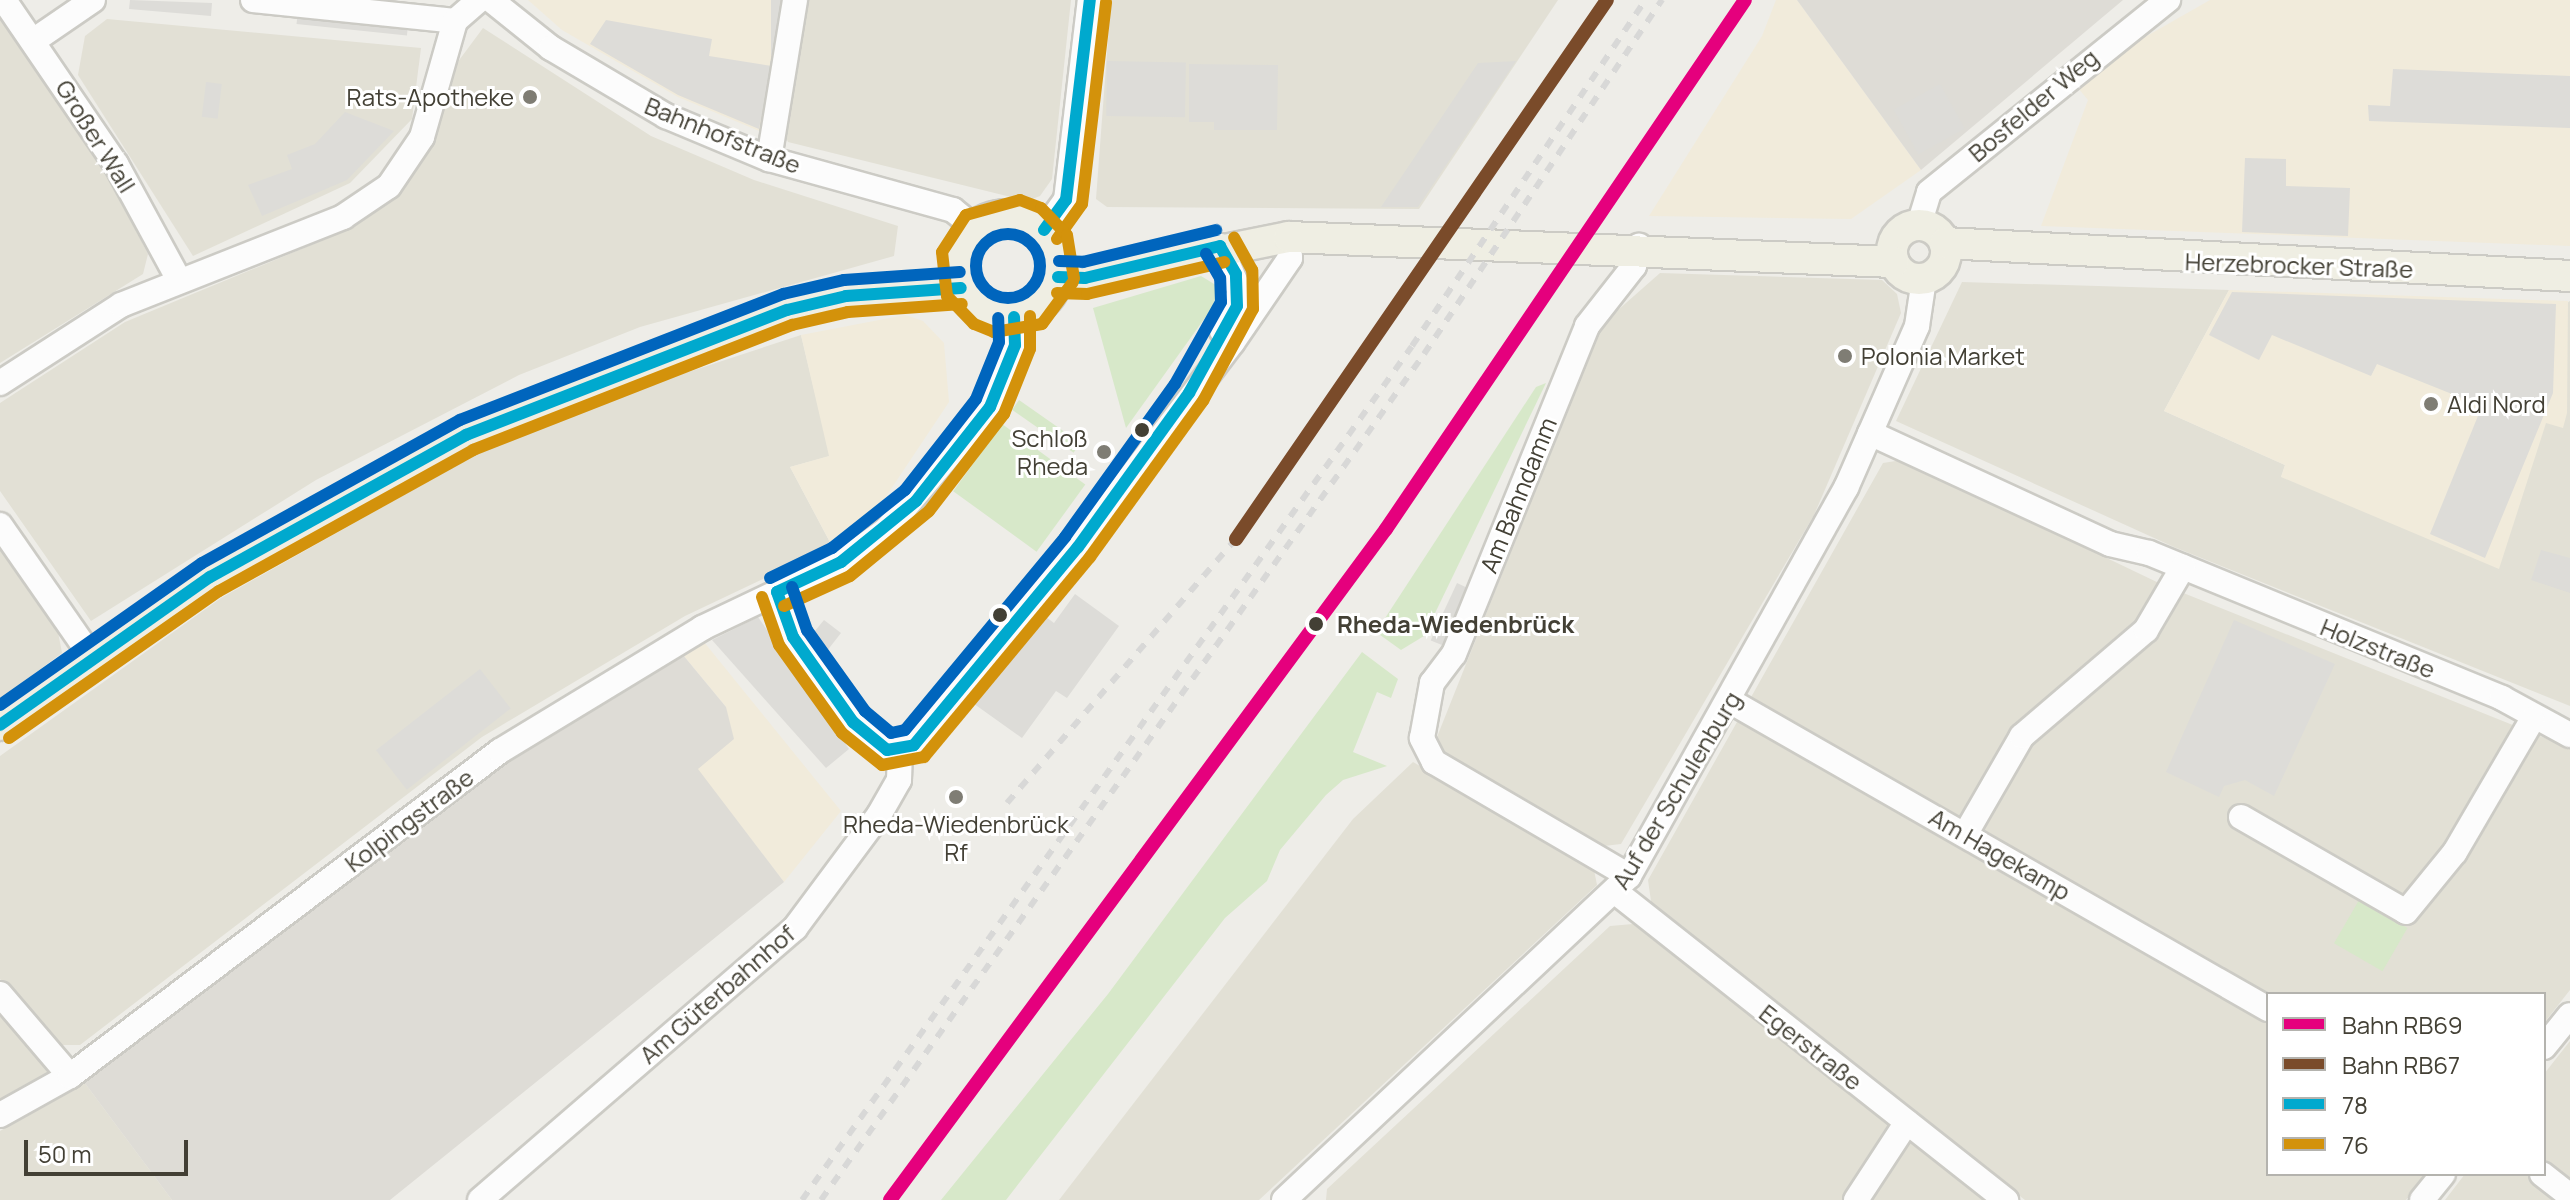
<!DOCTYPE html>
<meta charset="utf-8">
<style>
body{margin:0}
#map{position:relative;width:2570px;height:1200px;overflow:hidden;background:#eeede8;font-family:Manrope,sans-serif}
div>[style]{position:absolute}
.residential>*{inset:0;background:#e2e0d5}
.commercial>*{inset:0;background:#f1ebdb}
.industrial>*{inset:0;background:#dedcd6}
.green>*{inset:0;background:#d7e8c9;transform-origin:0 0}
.parking>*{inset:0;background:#dddcd8;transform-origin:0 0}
.roads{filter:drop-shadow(2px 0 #cccbc5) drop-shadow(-2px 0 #cccbc5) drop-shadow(0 2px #cccbc5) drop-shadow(0 -2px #cccbc5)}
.minor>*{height:24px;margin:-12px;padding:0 12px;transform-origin:12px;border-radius:12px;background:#fcfcfc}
.major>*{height:30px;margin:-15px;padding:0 15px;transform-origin:15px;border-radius:15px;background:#efeee3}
.major>.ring{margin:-15px;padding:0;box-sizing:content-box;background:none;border:30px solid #efeee3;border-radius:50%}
.rail>*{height:6px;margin-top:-3px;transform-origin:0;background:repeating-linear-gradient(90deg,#d8d8d7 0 10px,transparent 0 20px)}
.bus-1>*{height:12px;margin:-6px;padding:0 6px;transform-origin:6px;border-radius:6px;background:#00a9ce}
.bus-2>*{height:12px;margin:-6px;padding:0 6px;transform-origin:6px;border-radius:6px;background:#d3920b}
.bus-3>*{height:12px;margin:-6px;padding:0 6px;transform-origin:6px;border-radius:6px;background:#0065bd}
.bus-3>.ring{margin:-6px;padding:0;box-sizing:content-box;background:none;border:12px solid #0065bd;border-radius:50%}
.rail-1>*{height:14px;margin:-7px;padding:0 7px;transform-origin:7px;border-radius:7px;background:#e5007d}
.rail-2>*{height:14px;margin:-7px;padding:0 7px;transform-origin:7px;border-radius:7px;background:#7a4b2a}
.dots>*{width:22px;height:22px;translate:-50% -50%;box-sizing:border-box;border:4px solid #fff;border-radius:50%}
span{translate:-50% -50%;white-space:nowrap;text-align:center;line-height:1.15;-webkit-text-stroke:6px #fff;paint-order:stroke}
.poi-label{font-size:24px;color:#434035}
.right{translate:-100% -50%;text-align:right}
.left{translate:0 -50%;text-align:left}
.street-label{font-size:24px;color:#434035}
.stop-label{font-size:24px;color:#434035;font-weight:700}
.legend{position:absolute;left:2266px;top:992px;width:280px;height:184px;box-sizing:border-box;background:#fff;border:2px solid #b4b3ae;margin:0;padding:10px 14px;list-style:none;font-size:24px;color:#434035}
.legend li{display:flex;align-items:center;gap:16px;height:40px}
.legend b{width:40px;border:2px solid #b4b3ae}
.scale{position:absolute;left:24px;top:1140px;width:164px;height:36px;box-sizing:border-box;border:4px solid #434035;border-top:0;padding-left:10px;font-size:24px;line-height:28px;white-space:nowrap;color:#434035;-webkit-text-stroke:6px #fff;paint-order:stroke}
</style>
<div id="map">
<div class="residential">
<div style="clip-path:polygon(805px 0,1071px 0,1052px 179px,1040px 196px,1027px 201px,788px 142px,783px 130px)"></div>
<div style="clip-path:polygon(1111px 0,1558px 0,1419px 209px,1107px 207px,1096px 199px)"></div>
<div style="clip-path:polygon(0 12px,110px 179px,148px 254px,143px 274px,0 363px)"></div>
<div style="clip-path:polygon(107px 19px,421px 48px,412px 119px,350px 183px,193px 256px,78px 75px,85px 36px)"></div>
<div style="clip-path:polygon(483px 28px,651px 136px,754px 180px,898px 226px,894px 256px,640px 327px,519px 375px,316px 480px,91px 621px,0 491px,0 403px,125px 322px,345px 231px,397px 196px,434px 140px,457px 63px)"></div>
<div style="clip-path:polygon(1660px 273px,1882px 280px,1897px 294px,1901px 313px,1814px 515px,1621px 844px,1604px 846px,1447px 757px,1437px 737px,1601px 325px)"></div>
<div style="clip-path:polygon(1962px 282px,2229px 290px,2164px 411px,2285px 465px,2281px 477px,2570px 301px,2570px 706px,2174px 547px,1896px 421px)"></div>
<div style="clip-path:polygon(801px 335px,830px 456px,790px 467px,832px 546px,685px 616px,482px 737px,80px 1045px,61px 1045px,0 979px,0 756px,221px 598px,475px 455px,609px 398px)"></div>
<div style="clip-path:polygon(1902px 460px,2161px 584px,2570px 748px,2570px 990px,2544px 1023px,2544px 994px,2268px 994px,2268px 1174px,2426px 1174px,2406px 1200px,2025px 1200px,1652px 908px,1648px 880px,1883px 463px)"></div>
<div style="clip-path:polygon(0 550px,58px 632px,62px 653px,0 699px)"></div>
<div style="clip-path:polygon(1413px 762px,1593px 865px,1597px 885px,1259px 1200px,1059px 1200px,1353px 819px)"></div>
<div style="clip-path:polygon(1633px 924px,1985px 1200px,1326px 1200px,1327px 1189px,1610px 926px)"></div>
<div style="clip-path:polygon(0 1010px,50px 1065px,45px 1081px,0 1106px)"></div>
<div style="clip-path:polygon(2570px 1041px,2570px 1200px,2445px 1200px,2465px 1174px,2544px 1174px,2544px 1074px)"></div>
<div style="clip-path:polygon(84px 1082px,172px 1200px,0 1200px,0 1131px)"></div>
</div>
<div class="commercial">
<div style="clip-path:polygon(528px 0,785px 0,764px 133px,678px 97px,562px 30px)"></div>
<div style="clip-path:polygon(1776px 0,1797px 0,1921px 170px,1851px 219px,1649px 216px,1762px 36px)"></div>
<div style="clip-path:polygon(2210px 0,2570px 0,2570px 246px,2041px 226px,2088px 100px,2078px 88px,2138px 41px)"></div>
<div style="clip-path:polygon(2229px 290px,2568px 301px,2567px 413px,2563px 428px,2546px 423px,2499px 569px,2281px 477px,2285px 465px,2164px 411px)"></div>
<div style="clip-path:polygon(905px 315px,923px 321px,944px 343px,949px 402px,885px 498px,832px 546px,790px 467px,829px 456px,801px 335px)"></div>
<div style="clip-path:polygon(704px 642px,841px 811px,784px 882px,697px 769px,726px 707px,683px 655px)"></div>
</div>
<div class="industrial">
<div style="clip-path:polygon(1797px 0,2123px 0,1921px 170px)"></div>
<div style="clip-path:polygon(683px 655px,726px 707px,734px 739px,698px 769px,784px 882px,390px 1200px,172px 1200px,84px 1082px,505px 761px)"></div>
</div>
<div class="green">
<div style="clip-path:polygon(1201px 276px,1219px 287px,1212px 308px,1126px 428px,1093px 308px)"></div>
<div style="clip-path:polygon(1546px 383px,1424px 636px,1401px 650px,1376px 632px,1536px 387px)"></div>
<div style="left:1019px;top:400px;width:75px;height:12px;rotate:35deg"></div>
<div style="left:1002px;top:424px;width:103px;height:83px;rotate:36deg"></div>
<div style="clip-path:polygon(1362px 652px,1398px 679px,1391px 698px,1377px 692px,1353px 752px,1387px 766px,1343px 780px,1326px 795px,1280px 850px,1267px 881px,1225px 918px,1006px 1200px,941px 1200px,1108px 994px)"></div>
<div style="left:2359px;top:900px;width:56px;height:50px;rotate:30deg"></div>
</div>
<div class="parking">
<div style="clip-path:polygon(130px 0,212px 3px,211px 16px,129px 9px)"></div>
<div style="left:771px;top:0;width:13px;height:55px"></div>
<div style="left:298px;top:10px;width:111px;height:14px;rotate:6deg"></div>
<div style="clip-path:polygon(606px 20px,712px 39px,709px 56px,772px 66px,759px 129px,678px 95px,590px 44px)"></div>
<div style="left:1107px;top:61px;width:79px;height:55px;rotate:1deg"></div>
<div style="clip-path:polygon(1516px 61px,1418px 207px,1381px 207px,1478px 63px)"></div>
<div style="clip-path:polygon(1189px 64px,1278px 65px,1277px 130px,1214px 130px,1214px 122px,1189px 122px)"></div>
<div style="clip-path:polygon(2393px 69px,2570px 76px,2570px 128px,2369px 121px,2368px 105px,2390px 106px)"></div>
<div style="left:206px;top:82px;width:16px;height:35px;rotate:7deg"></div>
<div style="left:1940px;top:84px;width:51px;height:53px;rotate:61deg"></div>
<div style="clip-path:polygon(345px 112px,394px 131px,347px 180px,262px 216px,248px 185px,292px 169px,287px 155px,315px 144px)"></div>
<div style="clip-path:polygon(2245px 158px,2286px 159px,2286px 186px,2350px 188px,2348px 236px,2242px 232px)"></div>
<div style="clip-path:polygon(2232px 292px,2556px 304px,2553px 393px,2485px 558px,2430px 534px,2482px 406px,2377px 364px,2371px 376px,2272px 335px,2259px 360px,2209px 335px)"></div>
<div style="clip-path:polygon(2541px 550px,2570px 558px,2570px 593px,2531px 580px)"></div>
<div style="left:1457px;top:583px;width:14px;height:33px;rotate:25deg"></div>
<div style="clip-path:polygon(1075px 594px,1119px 626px,1067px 698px,1056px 691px,1022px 738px,970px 701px,1042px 614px,1054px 623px)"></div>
<div style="clip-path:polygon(758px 617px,849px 749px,826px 768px,712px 640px)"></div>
<div style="clip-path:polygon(824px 620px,841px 633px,823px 656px,810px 637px)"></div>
<div style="left:1439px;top:620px;width:16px;height:22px;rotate:22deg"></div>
<div style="clip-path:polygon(2234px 620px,2335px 664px,2274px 796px,2245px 780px,2224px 786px,2219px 797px,2166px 772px)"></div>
<div style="left:480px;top:669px;width:50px;height:132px;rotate:52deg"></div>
</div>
<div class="roads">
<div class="minor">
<div style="left:4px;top:0;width:199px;rotate:55.7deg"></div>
<div style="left:116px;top:164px;width:130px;rotate:61.5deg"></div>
<div style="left:253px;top:0;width:203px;rotate:5.9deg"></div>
<div style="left:491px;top:0;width:77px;rotate:38.7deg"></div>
<div style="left:551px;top:48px;width:134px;rotate:30.6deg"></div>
<div style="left:666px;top:116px;width:112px;rotate:22.7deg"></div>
<div style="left:769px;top:159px;width:191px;rotate:15.5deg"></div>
<div style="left:953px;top:210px;width:28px;rotate:39deg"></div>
<div style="left:36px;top:39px;width:69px;rotate:-34.4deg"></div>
<div style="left:769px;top:159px;width:161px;rotate:-80.7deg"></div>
<div style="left:1919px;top:225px;width:34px;rotate:-73deg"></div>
<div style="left:1929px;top:192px;width:307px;rotate:-38.8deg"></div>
<div style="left:1044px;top:230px;width:37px;rotate:-54deg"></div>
<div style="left:1066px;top:200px;width:201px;rotate:-83.2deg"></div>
<div style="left:1220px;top:246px;width:50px;rotate:66.5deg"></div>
<div style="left:1240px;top:292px;width:43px;rotate:114.8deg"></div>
<div style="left:0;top:383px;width:144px;rotate:-32.8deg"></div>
<div style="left:121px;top:305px;width:239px;rotate:-21.6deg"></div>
<div style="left:343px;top:217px;width:55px;rotate:-34deg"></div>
<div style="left:389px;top:186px;width:59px;rotate:-56deg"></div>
<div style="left:422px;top:137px;width:121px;rotate:-74.1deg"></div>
<div style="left:455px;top:21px;width:32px;rotate:-41deg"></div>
<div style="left:1870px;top:433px;width:264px;rotate:24.8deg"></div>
<div style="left:2110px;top:544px;width:40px;rotate:13deg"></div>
<div style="left:2149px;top:553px;width:382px;rotate:22.3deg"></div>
<div style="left:2502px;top:698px;width:77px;rotate:28.6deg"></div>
<div style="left:0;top:525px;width:160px;rotate:55.2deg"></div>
<div style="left:777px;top:592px;width:48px;rotate:70.4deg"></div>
<div style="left:793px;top:637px;width:104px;rotate:54.8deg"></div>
<div style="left:853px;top:722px;width:44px;rotate:39.5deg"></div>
<div style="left:887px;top:750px;width:27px;rotate:-10deg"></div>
<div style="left:914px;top:745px;width:213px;rotate:-50deg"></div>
<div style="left:1051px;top:582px;width:300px;rotate:-52.9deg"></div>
<div style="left:1232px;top:343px;width:103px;rotate:-55.7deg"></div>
<div style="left:1290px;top:258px;width:21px;rotate:-93deg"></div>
<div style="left:1730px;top:701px;width:620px;rotate:29.79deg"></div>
<div style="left:2241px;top:817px;width:190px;rotate:29.9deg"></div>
<div style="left:2406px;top:912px;width:77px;rotate:-50.8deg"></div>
<div style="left:2455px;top:852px;width:153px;rotate:-59.7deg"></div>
<div style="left:1966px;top:833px;width:112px;rotate:-60deg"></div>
<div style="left:2022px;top:736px;width:163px;rotate:-40.5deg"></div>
<div style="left:2146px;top:630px;width:73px;rotate:-59.6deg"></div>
<div style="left:1629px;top:876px;width:226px;rotate:-149.7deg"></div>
<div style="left:1434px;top:762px;width:27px;rotate:-117deg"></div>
<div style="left:1422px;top:738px;width:56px;rotate:-79.7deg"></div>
<div style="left:1432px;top:683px;width:36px;rotate:-53deg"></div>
<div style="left:1454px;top:654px;width:354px;rotate:-67.9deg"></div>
<div style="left:1587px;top:326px;width:76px;rotate:-51.9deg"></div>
<div style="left:1634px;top:266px;width:21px;rotate:-76deg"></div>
<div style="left:1617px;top:893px;width:496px;rotate:38.3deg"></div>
<div style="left:0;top:994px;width:108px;rotate:49.5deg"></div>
<div style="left:2544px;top:1047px;width:41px;rotate:-50.9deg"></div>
<div style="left:0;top:1115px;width:80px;rotate:-29.1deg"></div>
<div style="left:70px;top:1076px;width:539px;rotate:-37.08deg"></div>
<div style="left:500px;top:751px;width:237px;rotate:-31.3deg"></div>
<div style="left:702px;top:628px;width:154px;rotate:-25.4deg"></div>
<div style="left:841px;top:562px;width:55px;rotate:-35.4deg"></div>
<div style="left:886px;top:530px;width:161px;rotate:-49.8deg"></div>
<div style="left:990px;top:407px;width:67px;rotate:-68deg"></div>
<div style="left:1015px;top:345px;width:28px;rotate:-92deg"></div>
<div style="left:2542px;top:1174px;width:36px;rotate:38deg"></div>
<div style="left:480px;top:1200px;width:416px;rotate:-40.8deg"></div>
<div style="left:795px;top:928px;width:141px;rotate:-53.4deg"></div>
<div style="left:879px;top:815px;width:40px;rotate:-60.3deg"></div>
<div style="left:899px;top:780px;width:31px;rotate:-88deg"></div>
<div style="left:1284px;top:1200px;width:473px;rotate:-43.2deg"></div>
<div style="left:1629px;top:876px;width:445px;rotate:-60.8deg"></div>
<div style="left:1846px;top:488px;width:177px;rotate:-66.3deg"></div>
<div style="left:1917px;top:326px;width:48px;rotate:-81.5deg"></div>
<div style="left:1856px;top:1200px;width:93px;rotate:-56.8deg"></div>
<div style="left:2422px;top:1200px;width:33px;rotate:-51deg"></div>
</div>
<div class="major">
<div class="ring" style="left:957px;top:215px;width:72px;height:72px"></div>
<div class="ring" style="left:1892px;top:225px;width:24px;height:24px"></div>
<div style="left:1945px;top:243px;width:626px;rotate:3.02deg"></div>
<div style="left:1058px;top:277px;width:27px;rotate:2deg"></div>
<div style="left:1085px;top:278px;width:208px;rotate:-11.4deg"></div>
<div style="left:1289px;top:237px;width:605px;rotate:2.37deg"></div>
<div style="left:0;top:725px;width:257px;rotate:-35.2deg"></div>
<div style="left:210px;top:577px;width:293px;rotate:-29deg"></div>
<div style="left:466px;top:435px;width:344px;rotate:-21.3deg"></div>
<div style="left:787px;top:310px;width:61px;rotate:-13.3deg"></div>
<div style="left:846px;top:296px;width:115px;rotate:-4deg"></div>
</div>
</div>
<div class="rail">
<div style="left:1007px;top:803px;width:349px;rotate:-49.1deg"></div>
<div style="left:802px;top:1200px;width:1049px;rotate:-54.46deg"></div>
<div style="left:1412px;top:346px;width:417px;rotate:-56deg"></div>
<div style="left:821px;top:1200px;width:1039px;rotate:-54.52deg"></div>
<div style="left:1424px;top:354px;width:427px;rotate:-56.1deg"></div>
</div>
<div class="bus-1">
<div style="left:1044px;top:230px;width:37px;rotate:-54deg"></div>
<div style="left:1066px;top:200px;width:201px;rotate:-83.2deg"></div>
<div style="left:1058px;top:277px;width:27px;rotate:2deg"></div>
<div style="left:1085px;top:278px;width:139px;rotate:-13.3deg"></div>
<div style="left:777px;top:592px;width:48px;rotate:70.4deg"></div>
<div style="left:793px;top:637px;width:104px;rotate:54.8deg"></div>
<div style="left:853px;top:722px;width:44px;rotate:39.5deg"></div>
<div style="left:887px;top:750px;width:27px;rotate:-10deg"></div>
<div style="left:914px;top:745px;width:257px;rotate:-50.4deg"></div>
<div style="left:1078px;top:547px;width:190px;rotate:-54.2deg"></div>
<div style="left:1189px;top:393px;width:99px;rotate:-61.1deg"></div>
<div style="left:1237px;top:306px;width:32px;rotate:-92deg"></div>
<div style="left:1236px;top:274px;width:32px;rotate:-120deg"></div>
<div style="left:777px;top:592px;width:71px;rotate:-25.1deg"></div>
<div style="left:841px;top:562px;width:97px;rotate:-39.1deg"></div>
<div style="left:916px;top:501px;width:120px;rotate:-51.8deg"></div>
<div style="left:990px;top:407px;width:67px;rotate:-68deg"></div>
<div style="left:1015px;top:345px;width:28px;rotate:-92deg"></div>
<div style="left:0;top:725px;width:257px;rotate:-35.2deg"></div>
<div style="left:210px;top:577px;width:293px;rotate:-29deg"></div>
<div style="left:466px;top:435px;width:344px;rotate:-21.3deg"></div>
<div style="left:787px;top:310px;width:61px;rotate:-13.3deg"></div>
<div style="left:846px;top:296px;width:115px;rotate:-4deg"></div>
</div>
<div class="bus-2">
<div style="left:1057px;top:239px;width:43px;rotate:-54.5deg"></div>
<div style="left:1082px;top:204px;width:203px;rotate:-83.2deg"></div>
<div style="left:1073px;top:282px;width:52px;rotate:126.4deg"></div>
<div style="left:1042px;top:324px;width:49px;rotate:170.5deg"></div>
<div style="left:994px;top:332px;width:22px;rotate:-158deg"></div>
<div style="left:974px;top:324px;width:39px;rotate:-134deg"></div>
<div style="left:947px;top:296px;width:44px;rotate:-96.5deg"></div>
<div style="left:942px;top:252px;width:44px;rotate:-57deg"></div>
<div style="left:966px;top:215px;width:56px;rotate:-15.5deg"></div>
<div style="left:1020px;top:200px;width:22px;rotate:21deg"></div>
<div style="left:1041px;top:208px;width:37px;rotate:46deg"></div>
<div style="left:1067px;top:235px;width:44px;rotate:80.8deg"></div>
<div style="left:1057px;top:293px;width:30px;rotate:2deg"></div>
<div style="left:1087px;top:294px;width:141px;rotate:-13.1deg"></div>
<div style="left:762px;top:597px;width:51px;rotate:70.5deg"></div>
<div style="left:779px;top:645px;width:108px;rotate:54.4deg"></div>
<div style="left:842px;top:733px;width:51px;rotate:38.7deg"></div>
<div style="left:882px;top:765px;width:43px;rotate:-10.8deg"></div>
<div style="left:924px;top:757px;width:260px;rotate:-50.3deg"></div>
<div style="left:1090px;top:557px;width:193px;rotate:-54.1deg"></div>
<div style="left:1203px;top:401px;width:105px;rotate:-61.5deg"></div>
<div style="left:1253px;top:309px;width:39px;rotate:-91deg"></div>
<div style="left:1252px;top:270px;width:37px;rotate:-119deg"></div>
<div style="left:784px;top:606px;width:72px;rotate:-24.4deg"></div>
<div style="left:850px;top:576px;width:102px;rotate:-39.4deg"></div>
<div style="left:929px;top:511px;width:123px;rotate:-52.3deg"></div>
<div style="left:1004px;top:414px;width:70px;rotate:-68.2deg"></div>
<div style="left:1030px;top:349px;width:33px;rotate:-90deg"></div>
<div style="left:9px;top:738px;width:256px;rotate:-35deg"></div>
<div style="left:219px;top:591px;width:291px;rotate:-29deg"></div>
<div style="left:473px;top:450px;width:343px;rotate:-21.4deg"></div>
<div style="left:792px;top:325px;width:57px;rotate:-13.1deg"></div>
<div style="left:848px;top:312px;width:114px;rotate:-4deg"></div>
</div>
<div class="bus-3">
<div class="ring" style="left:976px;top:234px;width:52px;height:52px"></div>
<div style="left:1059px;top:261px;width:24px;rotate:2deg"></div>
<div style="left:1083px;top:262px;width:137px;rotate:-13.5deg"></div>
<div style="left:770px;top:578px;width:69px;rotate:-25.8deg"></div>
<div style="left:832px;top:548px;width:93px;rotate:-38.5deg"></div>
<div style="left:905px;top:490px;width:115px;rotate:-52deg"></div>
<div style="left:976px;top:399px;width:61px;rotate:-68deg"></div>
<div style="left:999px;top:342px;width:24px;rotate:-92deg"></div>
<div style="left:792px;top:587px;width:46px;rotate:70.8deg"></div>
<div style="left:807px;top:630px;width:100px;rotate:54.4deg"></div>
<div style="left:865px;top:711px;width:34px;rotate:40deg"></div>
<div style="left:891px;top:733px;width:14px;rotate:-12deg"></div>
<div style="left:905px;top:730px;width:251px;rotate:-50.3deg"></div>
<div style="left:1065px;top:537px;width:188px;rotate:-54.3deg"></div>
<div style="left:1175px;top:384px;width:94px;rotate:-60.7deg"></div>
<div style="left:1221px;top:302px;width:24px;rotate:-92deg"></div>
<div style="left:1220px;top:278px;width:28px;rotate:-120deg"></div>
<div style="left:0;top:705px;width:247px;rotate:-35.1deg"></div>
<div style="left:202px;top:563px;width:295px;rotate:-29deg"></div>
<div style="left:460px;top:420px;width:347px;rotate:-21.3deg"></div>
<div style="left:783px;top:294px;width:63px;rotate:-12.9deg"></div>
<div style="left:844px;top:280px;width:116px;rotate:-3.9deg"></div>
</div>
<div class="rail-1">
<div style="left:890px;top:1200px;width:834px;rotate:-53.53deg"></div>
<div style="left:1386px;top:529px;width:639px;rotate:-55.84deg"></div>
</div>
<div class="rail-2">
<div style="left:1236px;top:539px;width:654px;rotate:-55.46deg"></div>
</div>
<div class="dots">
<div style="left:530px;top:97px;background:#7f7d74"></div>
<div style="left:1845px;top:356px;background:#7f7d74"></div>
<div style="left:2431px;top:404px;background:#7f7d74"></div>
<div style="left:1142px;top:430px;background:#434035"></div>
<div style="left:1104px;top:452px;background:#7f7d74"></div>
<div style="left:1000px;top:615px;background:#434035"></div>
<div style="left:1316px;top:624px;background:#434035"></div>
<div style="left:956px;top:797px;background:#7f7d74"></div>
</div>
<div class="poi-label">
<span class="right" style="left:514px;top:97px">Rats-Apotheke</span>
<span class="left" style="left:1861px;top:356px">Polonia Market</span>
<span class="left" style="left:2447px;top:404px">Aldi Nord</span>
<span class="right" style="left:1088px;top:452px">Schloß<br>Rheda</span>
<span style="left:956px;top:838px">Rheda-Wiedenbrück<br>Rf</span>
</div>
<div class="street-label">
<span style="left:2033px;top:105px;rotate:-40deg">Bosfelder Weg</span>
<span style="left:723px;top:135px;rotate:22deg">Bahnhofstraße</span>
<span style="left:96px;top:136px;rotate:58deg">Großer Wall</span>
<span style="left:2299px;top:265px;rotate:2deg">Herzebrocker Straße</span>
<span style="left:1518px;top:495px;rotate:-68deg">Am Bahndamm</span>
<span style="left:2378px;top:648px;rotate:22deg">Holzstraße</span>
<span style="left:1676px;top:790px;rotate:-59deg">Auf der Schulenburg</span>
<span style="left:409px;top:820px;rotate:-37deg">Kolpingstraße</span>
<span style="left:2000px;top:854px;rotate:30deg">Am Hagekamp</span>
<span style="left:717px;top:994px;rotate:-41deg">Am Güterbahnhof</span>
<span style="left:1811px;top:1047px;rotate:38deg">Egerstraße</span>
</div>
<div class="stop-label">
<span class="left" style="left:1337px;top:624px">Rheda-Wiedenbrück</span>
</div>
<ul class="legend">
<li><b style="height:10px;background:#e5007d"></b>Bahn RB69</li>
<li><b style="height:10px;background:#7a4b2a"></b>Bahn RB67</li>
<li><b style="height:10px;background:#00a9ce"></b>78</li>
<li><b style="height:10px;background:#d3920b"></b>76</li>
</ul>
<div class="scale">50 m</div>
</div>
